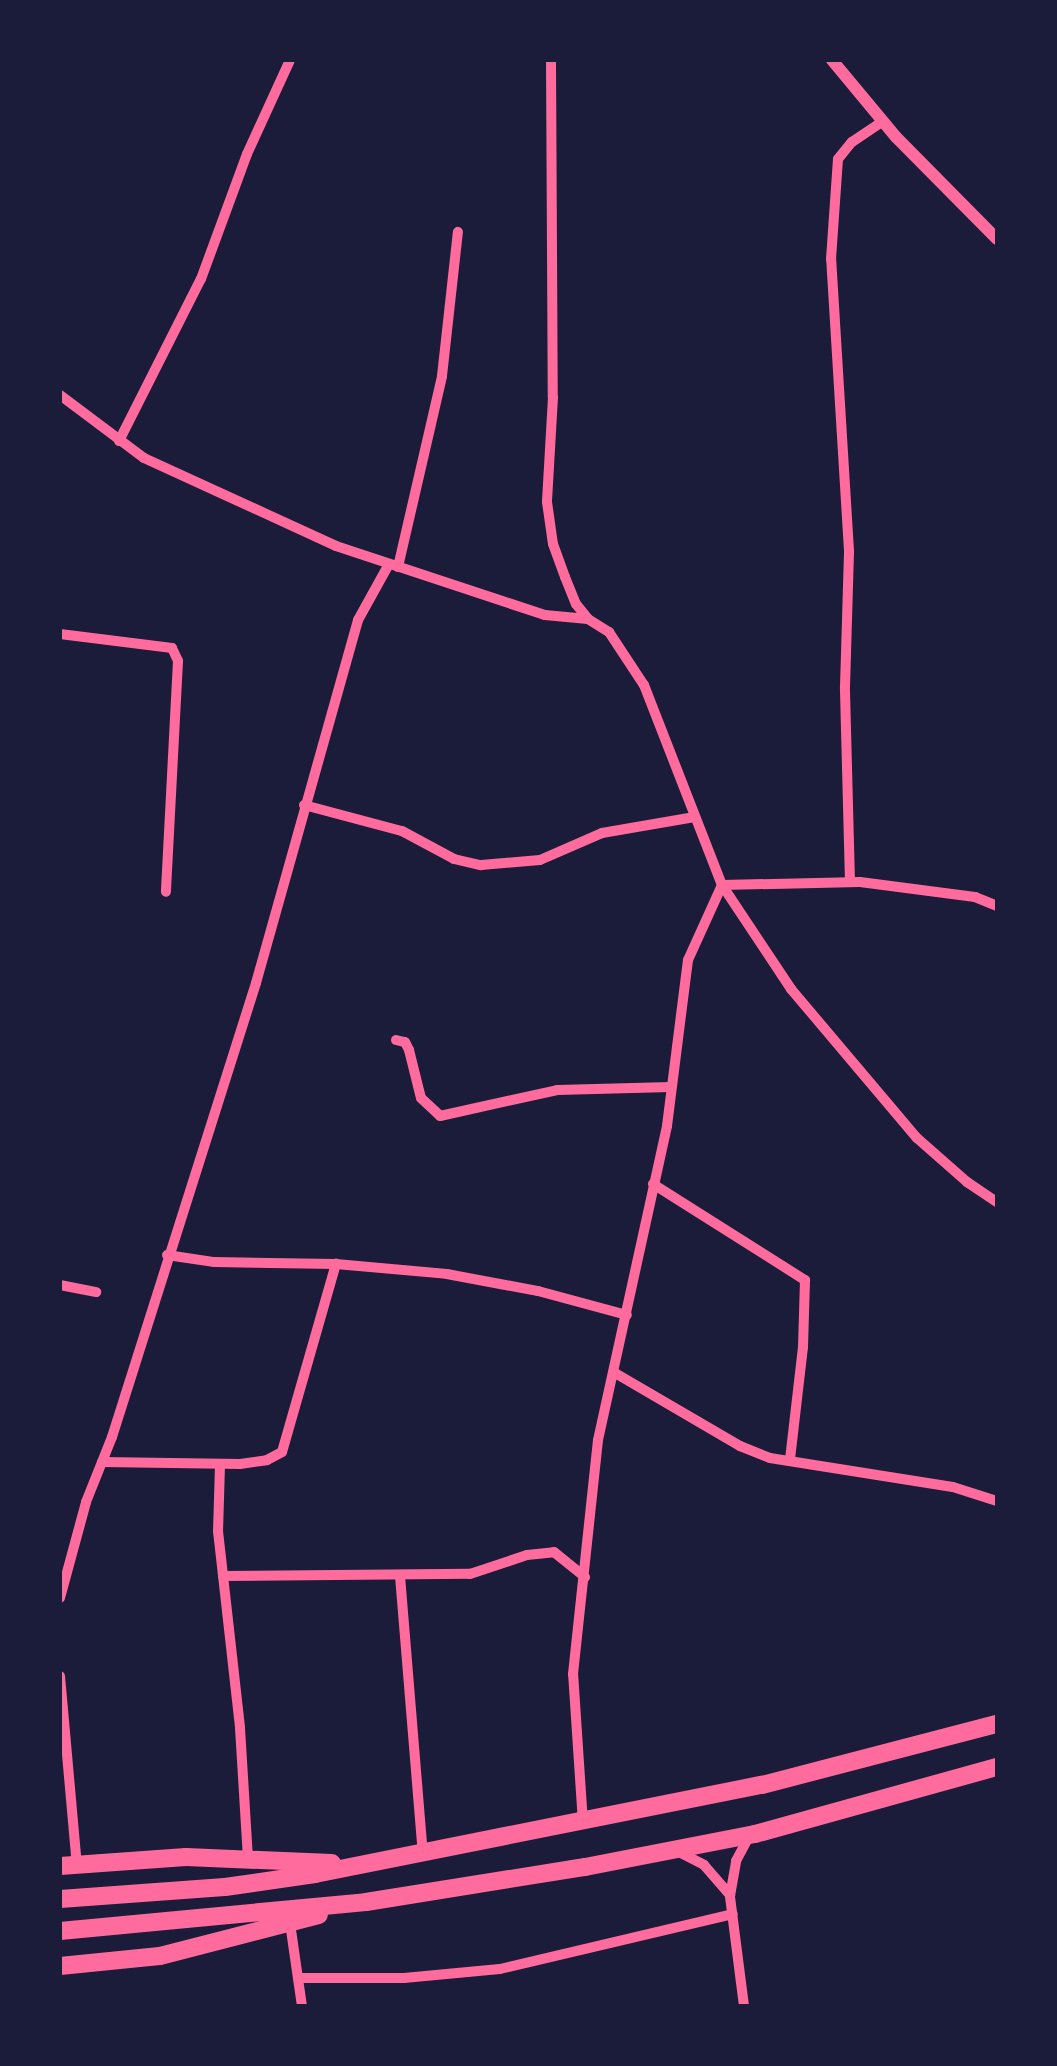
<!DOCTYPE html>
<style>
body{margin:0}
#map{position:relative;width:1057px;height:2066px;overflow:hidden;background:#1b1b3a;font-family:Quicksand,sans-serif}
div>[style]{position:absolute}
.minor>*{height:10px;margin:-5px;padding:0 5px;transform-origin:5px;border-radius:5px;background:#ff6b9d}
.tertiary>*{height:12px;margin:-6px;padding:0 6px;transform-origin:6px;border-radius:6px;background:#ff6b9d}
.trunk>*{height:18px;margin:-9px;padding:0 9px;transform-origin:9px;border-radius:9px;background:#ff6b9d}
span{translate:-50% -50%;white-space:nowrap;text-align:center;line-height:1.15;-webkit-text-stroke:8px #1b1b3a;paint-order:stroke}
.frame{position:absolute;inset:0;border:62px solid #1b1b3a;pointer-events:none}
</style>
<div id="map">
<div class="minor">
<div style="left:551px;top:60px;width:337px;rotate:89.7deg"></div>
<div style="left:553px;top:397px;width:105px;rotate:93.3deg"></div>
<div style="left:547px;top:502px;width:42px;rotate:81.9deg"></div>
<div style="left:553px;top:544px;width:35px;rotate:70deg"></div>
<div style="left:565px;top:577px;width:29px;rotate:68deg"></div>
<div style="left:576px;top:604px;width:19px;rotate:51deg"></div>
<div style="left:588px;top:619px;width:25px;rotate:32deg"></div>
<div style="left:609px;top:632px;width:64px;rotate:56.6deg"></div>
<div style="left:644px;top:685px;width:215px;rotate:68.7deg"></div>
<div style="left:722px;top:885px;width:125px;rotate:56.4deg"></div>
<div style="left:791px;top:989px;width:195px;rotate:49.8deg"></div>
<div style="left:917px;top:1138px;width:67px;rotate:41.3deg"></div>
<div style="left:967px;top:1182px;width:36px;rotate:34deg"></div>
<div style="left:60px;top:395px;width:105px;rotate:36.9deg"></div>
<div style="left:144px;top:458px;width:211px;rotate:24.6deg"></div>
<div style="left:336px;top:546px;width:220px;rotate:18.3deg"></div>
<div style="left:545px;top:615px;width:43px;rotate:5.3deg"></div>
<div style="left:119px;top:441px;width:182px;rotate:-63.2deg"></div>
<div style="left:201px;top:279px;width:133px;rotate:-69.8deg"></div>
<div style="left:247px;top:154px;width:103px;rotate:-65.4deg"></div>
<div style="left:398px;top:567px;width:196px;rotate:-77deg"></div>
<div style="left:442px;top:376px;width:145px;rotate:-83.7deg"></div>
<div style="left:60px;top:634px;width:113px;rotate:7.1deg"></div>
<div style="left:172px;top:648px;width:14px;rotate:65deg"></div>
<div style="left:178px;top:661px;width:231px;rotate:93deg"></div>
<div style="left:304px;top:805px;width:101px;rotate:14.9deg"></div>
<div style="left:402px;top:831px;width:59px;rotate:28.3deg"></div>
<div style="left:454px;top:859px;width:28px;rotate:13deg"></div>
<div style="left:481px;top:865px;width:59px;rotate:-4.8deg"></div>
<div style="left:540px;top:860px;width:68px;rotate:-23.5deg"></div>
<div style="left:602px;top:833px;width:94px;rotate:-9.8deg"></div>
<div style="left:850px;top:882px;width:195px;rotate:-91.5deg"></div>
<div style="left:845px;top:687px;width:136px;rotate:-88.3deg"></div>
<div style="left:849px;top:551px;width:293px;rotate:-93.5deg"></div>
<div style="left:831px;top:259px;width:100px;rotate:-86deg"></div>
<div style="left:838px;top:159px;width:22px;rotate:-51deg"></div>
<div style="left:852px;top:142px;width:37px;rotate:-34deg"></div>
<div style="left:396px;top:1040px;width:9px;rotate:13deg"></div>
<div style="left:405px;top:1042px;width:9px;rotate:63deg"></div>
<div style="left:409px;top:1050px;width:49px;rotate:76deg"></div>
<div style="left:421px;top:1098px;width:26px;rotate:43deg"></div>
<div style="left:440px;top:1116px;width:120px;rotate:-12.5deg"></div>
<div style="left:557px;top:1090px;width:114px;rotate:-1.5deg"></div>
<div style="left:653px;top:1184px;width:180px;rotate:32.3deg"></div>
<div style="left:805px;top:1280px;width:67px;rotate:91.7deg"></div>
<div style="left:803px;top:1347px;width:113px;rotate:96.6deg"></div>
<div style="left:167px;top:1255px;width:48px;rotate:8.5deg"></div>
<div style="left:214px;top:1262px;width:122px;rotate:0.9deg"></div>
<div style="left:336px;top:1264px;width:111px;rotate:5.1deg"></div>
<div style="left:447px;top:1274px;width:93px;rotate:10.6deg"></div>
<div style="left:538px;top:1291px;width:92px;rotate:15.1deg"></div>
<div style="left:60px;top:1285px;width:37px;rotate:11deg"></div>
<div style="left:615px;top:1373px;width:145px;rotate:30.3deg"></div>
<div style="left:740px;top:1446px;width:32px;rotate:22deg"></div>
<div style="left:770px;top:1458px;width:185px;rotate:9deg"></div>
<div style="left:953px;top:1487px;width:46px;rotate:17.7deg"></div>
<div style="left:102px;top:1462px;width:138px;rotate:0.8deg"></div>
<div style="left:240px;top:1464px;width:27px;rotate:-8deg"></div>
<div style="left:267px;top:1460px;width:17px;rotate:-28deg"></div>
<div style="left:282px;top:1452px;width:196px;rotate:-74deg"></div>
<div style="left:220px;top:1465px;width:66px;rotate:91.7deg"></div>
<div style="left:218px;top:1531px;width:198px;rotate:83.6deg"></div>
<div style="left:240px;top:1728px;width:131px;rotate:86.5deg"></div>
<div style="left:223px;top:1576px;width:247px;rotate:-0.5deg"></div>
<div style="left:470px;top:1574px;width:60px;rotate:-18.4deg"></div>
<div style="left:527px;top:1555px;width:27px;rotate:-6deg"></div>
<div style="left:554px;top:1552px;width:40px;rotate:39deg"></div>
<div style="left:400px;top:1576px;width:278px;rotate:85.3deg"></div>
<div style="left:60px;top:1598px;width:99px;rotate:-74.8deg"></div>
<div style="left:86px;top:1502px;width:70px;rotate:-68.2deg"></div>
<div style="left:112px;top:1437px;width:476px;rotate:-72.4deg"></div>
<div style="left:256px;top:983px;width:377px;rotate:-74.3deg"></div>
<div style="left:358px;top:620px;width:64px;rotate:-61deg"></div>
<div style="left:60px;top:1676px;width:190px;rotate:84.9deg"></div>
<div style="left:583px;top:1823px;width:149px;rotate:-93.8deg"></div>
<div style="left:573px;top:1674px;width:235px;rotate:-83.9deg"></div>
<div style="left:598px;top:1440px;width:321px;rotate:-77.6deg"></div>
<div style="left:667px;top:1126px;width:167px;rotate:-82.8deg"></div>
<div style="left:688px;top:960px;width:82px;rotate:-65.6deg"></div>
<div style="left:722px;top:885px;width:138px;rotate:-1.2deg"></div>
<div style="left:860px;top:882px;width:116px;rotate:7.4deg"></div>
<div style="left:975px;top:897px;width:24px;rotate:22deg"></div>
<div style="left:679px;top:1852px;width:28px;rotate:27deg"></div>
<div style="left:704px;top:1865px;width:40px;rotate:49deg"></div>
<div style="left:290px;top:1923px;width:84px;rotate:81.8deg"></div>
<div style="left:298px;top:1978px;width:106px"></div>
<div style="left:404px;top:1978px;width:96px;rotate:-5.4deg"></div>
<div style="left:500px;top:1969px;width:239px;rotate:-13.3deg"></div>
<div style="left:744px;top:2006px;width:111px;rotate:-97.3deg"></div>
<div style="left:730px;top:1896px;width:36px;rotate:-80deg"></div>
<div style="left:736px;top:1861px;width:27px;rotate:-62deg"></div>
</div>
<div class="tertiary">
<div style="left:832px;top:60px;width:100px;rotate:50.3deg"></div>
<div style="left:896px;top:137px;width:144px;rotate:45.3deg"></div>
</div>
<div class="trunk">
<div style="left:60px;top:1866px;width:126px;rotate:-4.1deg"></div>
<div style="left:186px;top:1857px;width:146px;rotate:2.4deg"></div>
<div style="left:60px;top:1899px;width:165px;rotate:-4.2deg"></div>
<div style="left:225px;top:1887px;width:91px;rotate:-8.2deg"></div>
<div style="left:315px;top:1874px;width:456px;rotate:-11.3deg"></div>
<div style="left:762px;top:1785px;width:243px;rotate:-14.6deg"></div>
<div style="left:60px;top:1931px;width:307px;rotate:-5.4deg"></div>
<div style="left:366px;top:1902px;width:222px;rotate:-9.1deg"></div>
<div style="left:585px;top:1867px;width:173px;rotate:-11deg"></div>
<div style="left:755px;top:1834px;width:251px;rotate:-15.5deg"></div>
<div style="left:60px;top:1966px;width:100px;rotate:-5.7deg"></div>
<div style="left:160px;top:1956px;width:164px;rotate:-14.5deg"></div>
</div>
<div class="frame"></div>
</div>
